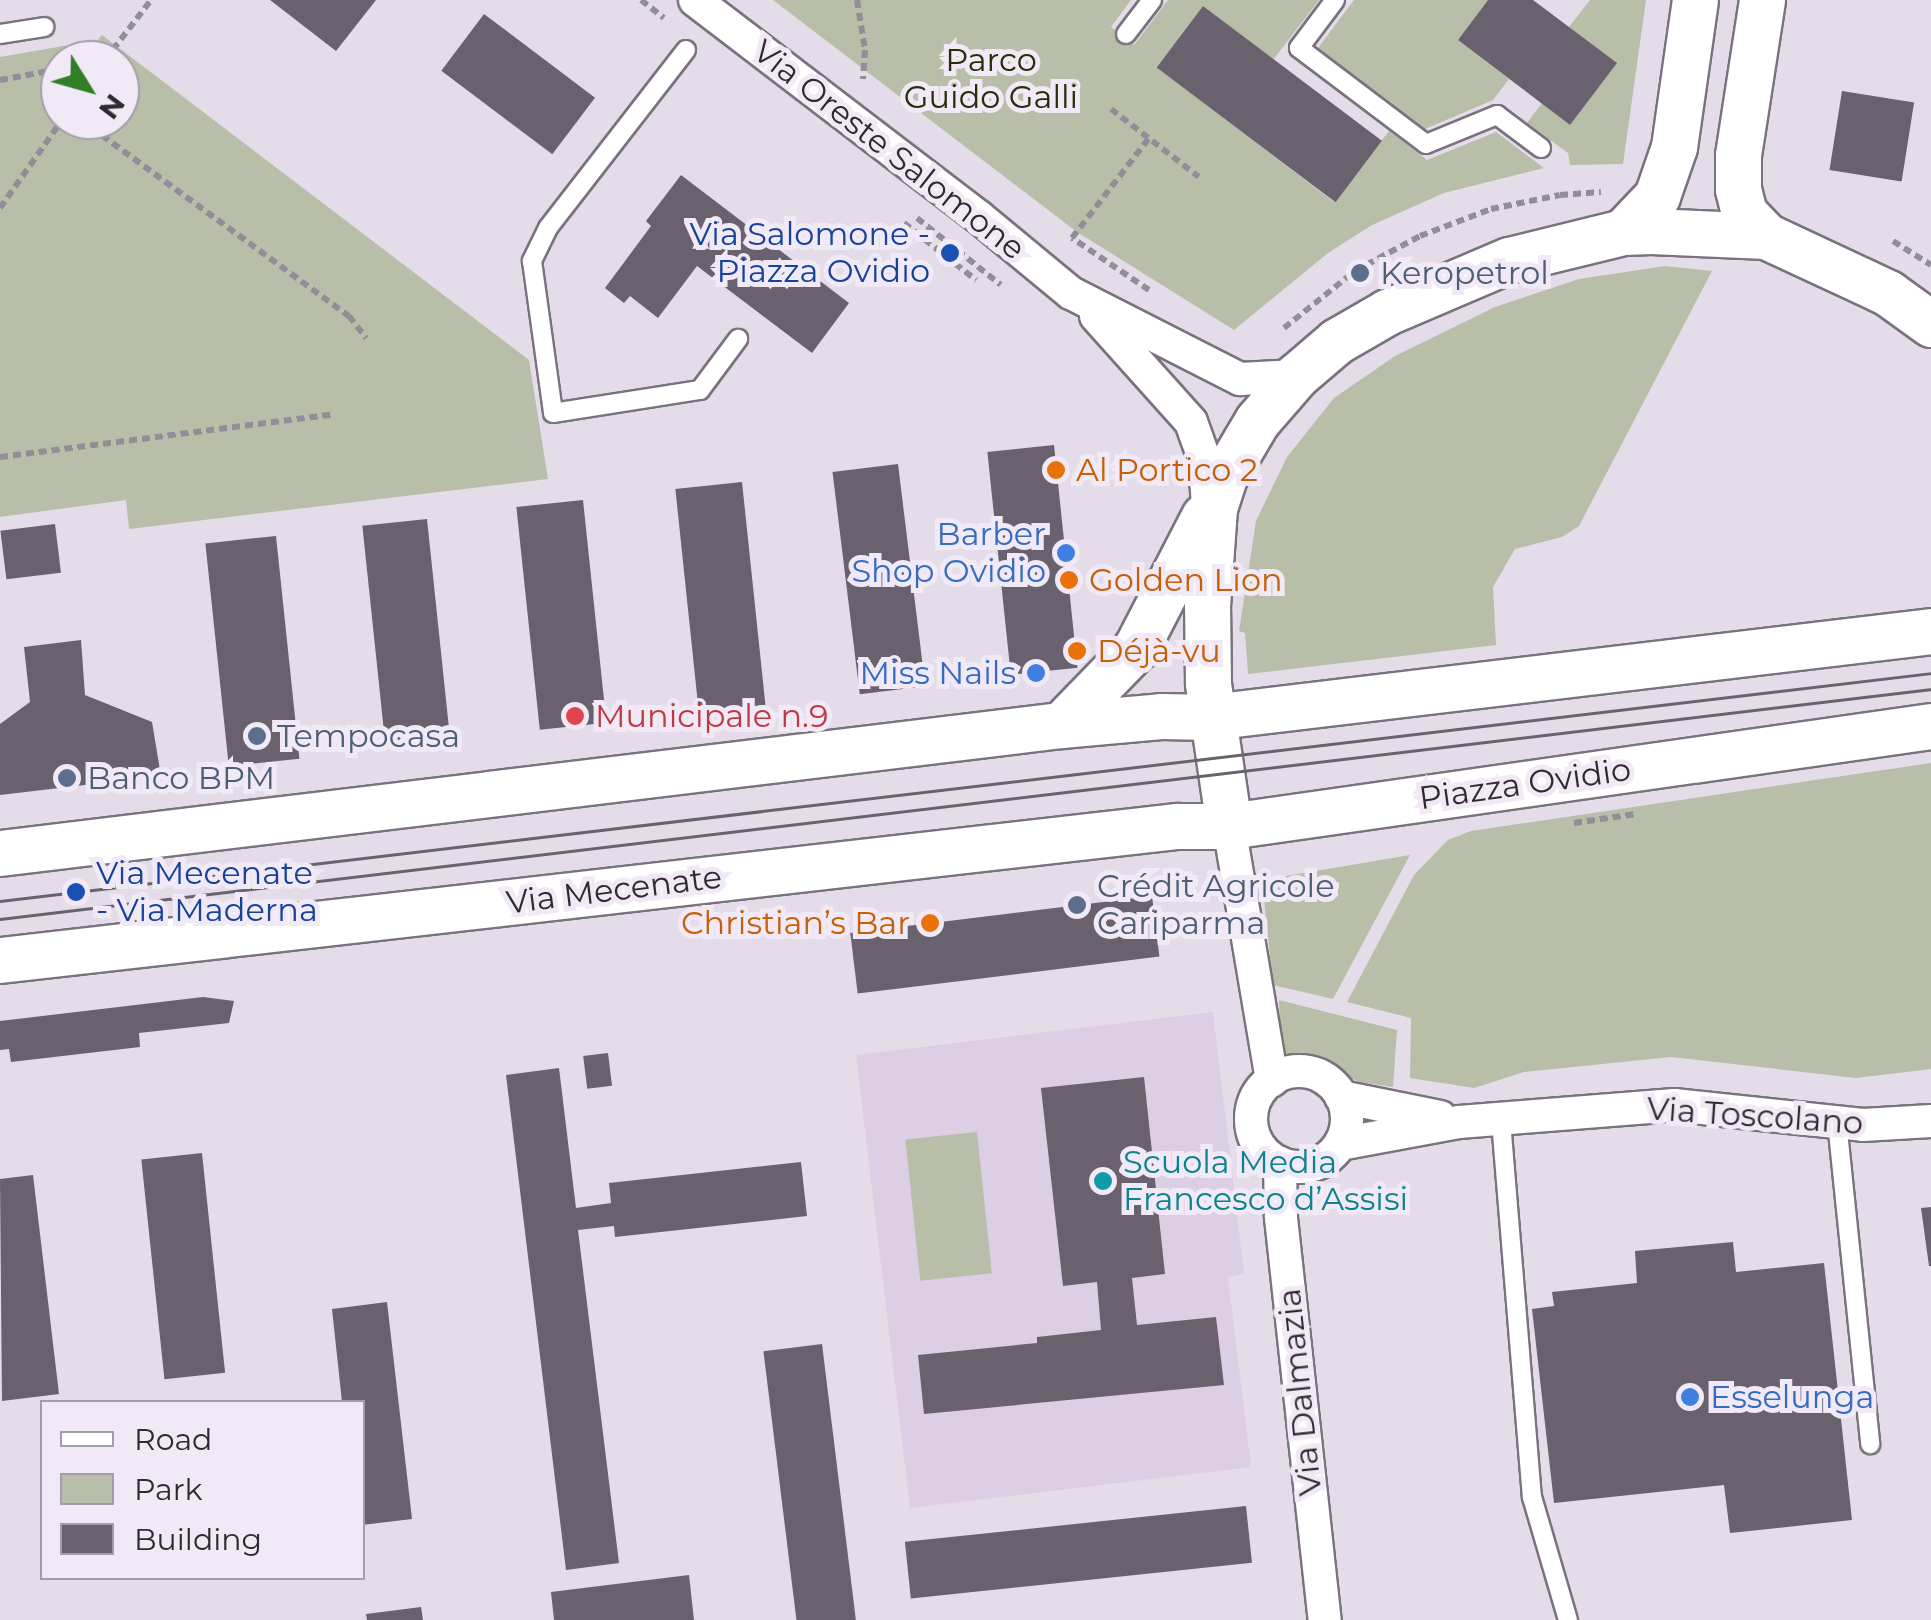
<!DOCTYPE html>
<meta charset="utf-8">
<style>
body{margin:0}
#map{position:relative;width:1931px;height:1620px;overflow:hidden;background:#e5dcea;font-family:Montserrat,sans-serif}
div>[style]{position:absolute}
.built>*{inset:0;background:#dccee3}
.green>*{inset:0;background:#b8bea7;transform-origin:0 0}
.building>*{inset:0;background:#69616d;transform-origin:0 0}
.path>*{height:6px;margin-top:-3px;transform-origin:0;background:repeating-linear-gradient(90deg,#938d97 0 8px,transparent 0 13px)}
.roads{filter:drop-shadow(2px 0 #7a727e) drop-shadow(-2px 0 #7a727e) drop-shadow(0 2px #7a727e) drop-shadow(0 -2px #7a727e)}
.lane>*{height:18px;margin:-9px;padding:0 9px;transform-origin:9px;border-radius:9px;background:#fff}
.street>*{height:32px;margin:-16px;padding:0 16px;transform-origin:16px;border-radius:16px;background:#fff}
.street>.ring{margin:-16px;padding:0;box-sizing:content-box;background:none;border:32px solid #fff;border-radius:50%}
.secondary>*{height:45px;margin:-22.5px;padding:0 22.5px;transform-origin:22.5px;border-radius:22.5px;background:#fff}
.tram>*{height:2.5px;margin:-1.25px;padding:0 1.25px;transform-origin:1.25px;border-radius:1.25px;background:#68636b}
.dots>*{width:28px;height:28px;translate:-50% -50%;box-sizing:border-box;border:5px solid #f2e9f7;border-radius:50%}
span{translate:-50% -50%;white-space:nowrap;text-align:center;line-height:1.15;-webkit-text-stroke:10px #f2e9f7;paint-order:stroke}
.park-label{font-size:32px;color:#272d05}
.street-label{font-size:32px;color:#2e2b30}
.transit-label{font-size:32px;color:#164399}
.right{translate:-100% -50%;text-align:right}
.left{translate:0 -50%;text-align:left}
.service-label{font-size:32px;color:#4e5e75}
.food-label{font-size:32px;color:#c56008}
.shop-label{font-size:32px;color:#366cbe}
.health-label{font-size:32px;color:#be3a42}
.culture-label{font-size:32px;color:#0d838f}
.legend{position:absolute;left:40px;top:1400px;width:325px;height:180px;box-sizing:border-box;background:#f2e9f7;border:2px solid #a49da7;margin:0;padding:12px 18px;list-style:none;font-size:30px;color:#2e2b30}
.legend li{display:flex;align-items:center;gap:20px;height:50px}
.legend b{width:50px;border:2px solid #a49da7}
.north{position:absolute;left:40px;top:40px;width:100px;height:100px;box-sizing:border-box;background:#f2e9f7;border:2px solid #a49da7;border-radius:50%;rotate:127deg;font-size:28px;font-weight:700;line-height:40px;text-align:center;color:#2e2b30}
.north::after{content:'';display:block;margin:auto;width:35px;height:45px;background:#327e26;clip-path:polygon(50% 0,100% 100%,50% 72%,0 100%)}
</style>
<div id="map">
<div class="built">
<div style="clip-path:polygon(1213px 1012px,1244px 1274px,1228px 1277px,1251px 1467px,910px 1508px,856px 1055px)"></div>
</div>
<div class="green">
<div style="clip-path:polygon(773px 0,1131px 0,1111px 27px,1134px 45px,1168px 0,1319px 0,1273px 60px,1203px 6px,1157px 67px,1334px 202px,1389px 131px,1427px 160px,1496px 132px,1544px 168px,1444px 193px,1372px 225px,1328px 253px,1234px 330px,1077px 232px)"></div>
<div style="clip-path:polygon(1354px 0,1488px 0,1458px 40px,1509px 79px,1493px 100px,1425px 129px,1318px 48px)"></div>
<div style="clip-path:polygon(1590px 0,1646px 0,1623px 164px,1570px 165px,1568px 153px,1527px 123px,1542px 103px,1570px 125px,1616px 64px,1569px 27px)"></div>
<div style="clip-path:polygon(evenodd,102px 35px,529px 360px,548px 479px,129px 529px,126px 500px,0 517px,0 57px,98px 40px,102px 35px,60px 60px,120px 60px,120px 120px,60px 120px,60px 60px)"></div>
<div style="clip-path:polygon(1665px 266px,1712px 271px,1579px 526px,1562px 537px,1515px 549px,1493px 587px,1496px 645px,1248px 674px,1245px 633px,1239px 631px,1256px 521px,1287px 457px,1334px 398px,1395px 356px,1495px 307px,1579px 279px)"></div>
<div style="clip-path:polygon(1931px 763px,1931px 1069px,1856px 1078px,1671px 1057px,1524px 1072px,1474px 1088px,1410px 1078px,1411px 1018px,1347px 1002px,1414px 875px,1448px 840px,1471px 831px)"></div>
<div style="clip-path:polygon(1410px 855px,1333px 999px,1273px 985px,1262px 880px)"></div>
<div style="clip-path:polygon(1279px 1000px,1397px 1030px,1393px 1087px,1359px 1082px,1316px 1061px,1281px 1061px)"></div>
<div style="left:977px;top:1132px;width:142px;height:72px;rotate:84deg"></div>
</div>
<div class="building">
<div style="clip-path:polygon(270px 0,376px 0,336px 51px)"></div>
<div style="clip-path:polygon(1488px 0,1533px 0,1617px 63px,1570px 125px,1458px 40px)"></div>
<div style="left:1203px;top:6px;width:224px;height:77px;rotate:37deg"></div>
<div style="left:484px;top:14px;width:139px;height:71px;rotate:37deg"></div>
<div style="left:1842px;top:91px;width:73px;height:80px;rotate:9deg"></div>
<div style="clip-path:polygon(681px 175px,849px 303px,812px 353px,697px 266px,658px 318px,630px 296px,624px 303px,605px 288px,651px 226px,646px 221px)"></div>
<div style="left:1054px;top:445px;width:224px;height:67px;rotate:84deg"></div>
<div style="left:898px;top:464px;width:224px;height:66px;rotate:83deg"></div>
<div style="left:742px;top:482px;width:224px;height:67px;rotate:84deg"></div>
<div style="left:583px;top:500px;width:224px;height:67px;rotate:84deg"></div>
<div style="left:427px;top:519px;width:223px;height:65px;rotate:84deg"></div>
<div style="left:55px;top:524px;width:49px;height:55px;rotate:83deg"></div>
<div style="left:276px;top:536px;width:224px;height:71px;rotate:84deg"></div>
<div style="clip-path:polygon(81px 640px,85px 695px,152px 722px,161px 776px,0 795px,0 724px,30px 702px,24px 647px)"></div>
<div style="left:1152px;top:896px;width:61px;height:304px;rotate:83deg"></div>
<div style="clip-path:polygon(203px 997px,234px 1001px,229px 1023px,139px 1033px,140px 1047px,11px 1062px,9px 1049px,0 1050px,0 1021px)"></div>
<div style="left:608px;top:1053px;width:33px;height:25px;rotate:83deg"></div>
<div style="clip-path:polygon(559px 1068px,576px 1208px,611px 1203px,609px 1183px,801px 1162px,807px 1216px,615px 1237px,614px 1226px,578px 1230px,619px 1563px,566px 1570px,506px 1075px)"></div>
<div style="clip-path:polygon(1144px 1077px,1165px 1274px,1132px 1278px,1137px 1325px,1216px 1317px,1224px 1385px,924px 1414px,918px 1355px,1037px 1343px,1037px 1337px,1101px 1330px,1097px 1282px,1063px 1286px,1041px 1088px)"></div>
<div style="left:202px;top:1153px;width:221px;height:61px;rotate:84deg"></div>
<div style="clip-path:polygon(33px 1175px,59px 1394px,2px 1401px,0 1179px)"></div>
<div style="clip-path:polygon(1931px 1207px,1931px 1266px,1929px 1266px,1921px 1208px)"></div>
<div style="clip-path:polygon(1733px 1242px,1736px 1272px,1824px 1263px,1852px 1520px,1730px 1533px,1724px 1485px,1554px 1503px,1532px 1309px,1554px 1306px,1552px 1292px,1637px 1283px,1635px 1251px)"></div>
<div style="clip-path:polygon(387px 1302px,412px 1519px,362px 1525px,362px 1402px,342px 1402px,332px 1309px)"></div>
<div style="left:822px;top:1344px;width:278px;height:59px;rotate:83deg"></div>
<div style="left:1246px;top:1506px;width:57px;height:343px;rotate:84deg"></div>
<div style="clip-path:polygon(689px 1575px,694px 1620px,554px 1620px,551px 1592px)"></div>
<div style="clip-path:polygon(421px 1607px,423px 1620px,367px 1620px,366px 1614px)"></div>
</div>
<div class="path">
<div style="left:641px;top:0;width:29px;rotate:38deg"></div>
<div style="left:857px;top:0;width:51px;rotate:80.9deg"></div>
<div style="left:865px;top:50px;width:29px;rotate:94deg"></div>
<div style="left:105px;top:60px;width:76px;rotate:-52.5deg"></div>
<div style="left:0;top:80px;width:61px;rotate:-10.4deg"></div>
<div style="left:1111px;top:109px;width:111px;rotate:37.7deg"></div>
<div style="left:81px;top:120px;width:332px;rotate:36.2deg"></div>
<div style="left:349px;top:316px;width:28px;rotate:52deg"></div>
<div style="left:0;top:208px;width:108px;rotate:-54.8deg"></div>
<div style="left:917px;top:218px;width:107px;rotate:38.6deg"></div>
<div style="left:904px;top:223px;width:92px;rotate:38.4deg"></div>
<div style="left:1893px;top:241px;width:45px;rotate:32.3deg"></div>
<div style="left:1149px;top:290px;width:93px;rotate:-146deg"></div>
<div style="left:1072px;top:238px;width:126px;rotate:-52.4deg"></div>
<div style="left:1284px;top:328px;width:91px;rotate:-38.8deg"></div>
<div style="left:1355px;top:271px;width:74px;rotate:-28.3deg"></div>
<div style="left:1420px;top:236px;width:76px;rotate:-20.8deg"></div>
<div style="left:1491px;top:209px;width:70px;rotate:-11.5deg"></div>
<div style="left:1560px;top:195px;width:41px;rotate:-4.2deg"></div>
<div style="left:0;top:457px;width:337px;rotate:-7.3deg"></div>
<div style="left:1574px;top:823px;width:62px;rotate:-8.4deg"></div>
</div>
<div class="roads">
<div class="lane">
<div style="left:1335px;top:0;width:60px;rotate:126.9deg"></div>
<div style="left:1299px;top:48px;width:159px;rotate:37.1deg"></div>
<div style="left:1426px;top:144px;width:77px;rotate:-22.2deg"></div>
<div style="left:1497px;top:115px;width:55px;rotate:36.9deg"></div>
<div style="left:0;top:34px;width:45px;rotate:-9deg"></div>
<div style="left:1126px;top:34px;width:43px;rotate:-52.6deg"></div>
<div style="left:686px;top:50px;width:225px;rotate:127.8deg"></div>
<div style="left:548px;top:228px;width:37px;rotate:116deg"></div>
<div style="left:532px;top:261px;width:153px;rotate:82.1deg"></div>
<div style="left:553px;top:413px;width:149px;rotate:-8.9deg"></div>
<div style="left:700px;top:390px;width:64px;rotate:-53.3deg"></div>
<div style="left:1501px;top:1121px;width:377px;rotate:85.3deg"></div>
<div style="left:1532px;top:1497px;width:128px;rotate:73.7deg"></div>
<div style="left:1837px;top:1122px;width:324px;rotate:84.1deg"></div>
</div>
<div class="street">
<div style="left:695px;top:0;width:357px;rotate:37.4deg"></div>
<div style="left:979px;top:217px;width:119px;rotate:39.6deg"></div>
<div style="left:1071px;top:293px;width:190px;rotate:27deg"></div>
<div style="left:1240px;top:379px;width:56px;rotate:-3.1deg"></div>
<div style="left:1096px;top:316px;width:142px;rotate:48.1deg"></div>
<div style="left:1191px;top:422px;width:41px;rotate:70.3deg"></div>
<div style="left:1205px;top:461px;width:47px;rotate:86.3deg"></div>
<div style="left:1229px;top:826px;width:258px;rotate:80.4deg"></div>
<div class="ring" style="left:1251px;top:1071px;width:64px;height:64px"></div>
<div style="left:1341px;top:1097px;width:101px;rotate:11.4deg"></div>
<div style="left:1340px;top:1144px;width:121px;rotate:-10.5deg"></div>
<div style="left:1459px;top:1122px;width:216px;rotate:-4.5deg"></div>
<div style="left:1674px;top:1105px;width:190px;rotate:6deg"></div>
<div style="left:1863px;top:1125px;width:68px;rotate:-3.4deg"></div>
<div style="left:1280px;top:1163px;width:55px;rotate:89deg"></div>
<div style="left:1281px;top:1218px;width:404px;rotate:83.8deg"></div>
</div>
<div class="secondary">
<div style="left:1762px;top:0;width:157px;rotate:98.8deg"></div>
<div style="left:1738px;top:155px;width:34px;rotate:90deg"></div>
<div style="left:1738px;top:189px;width:25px;rotate:76deg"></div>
<div style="left:1744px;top:213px;width:32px;rotate:46deg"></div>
<div style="left:1623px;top:232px;width:50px;rotate:-46.6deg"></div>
<div style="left:1657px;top:196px;width:52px;rotate:-70.9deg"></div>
<div style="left:1674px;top:147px;width:148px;rotate:-81.9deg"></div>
<div style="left:1061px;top:725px;width:107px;rotate:-45.8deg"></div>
<div style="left:1136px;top:648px;width:148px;rotate:-62.7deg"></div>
<div style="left:1229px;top:826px;width:145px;rotate:-98.4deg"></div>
<div style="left:1208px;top:683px;width:77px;rotate:-90.7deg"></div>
<div style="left:1207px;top:606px;width:98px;rotate:-85.9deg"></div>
<div style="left:1214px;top:508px;width:35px;rotate:-72deg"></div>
<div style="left:1225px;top:475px;width:63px;rotate:-59.3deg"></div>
<div style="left:1257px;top:421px;width:60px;rotate:-49.1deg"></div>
<div style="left:1296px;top:376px;width:54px;rotate:-40.5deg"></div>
<div style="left:1337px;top:341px;width:58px;rotate:-30.1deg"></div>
<div style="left:1387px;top:312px;width:133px;rotate:-23.1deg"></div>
<div style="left:1509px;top:260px;width:117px;rotate:-13.8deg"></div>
<div style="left:1623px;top:232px;width:28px;rotate:-2deg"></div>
<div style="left:1651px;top:231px;width:115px;rotate:2.5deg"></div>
<div style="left:1766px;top:236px;width:135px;rotate:25deg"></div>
<div style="left:1888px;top:293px;width:53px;rotate:35.8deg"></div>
<div style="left:0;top:853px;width:1069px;rotate:-6.88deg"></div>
<div style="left:1061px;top:725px;width:100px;rotate:-5.1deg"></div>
<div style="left:1161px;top:716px;width:49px;rotate:1.2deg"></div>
<div style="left:1210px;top:717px;width:726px;rotate:-6.8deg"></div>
<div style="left:0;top:960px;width:1185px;rotate:-6.5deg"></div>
<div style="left:1177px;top:826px;width:52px"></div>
<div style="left:1229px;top:826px;width:709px;rotate:-8.11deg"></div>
</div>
</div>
<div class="tram">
<div style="left:0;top:901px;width:1944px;rotate:-6.73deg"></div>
<div style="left:0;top:919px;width:1945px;rotate:-6.79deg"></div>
</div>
<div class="dots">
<div style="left:950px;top:253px;background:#1a4fb4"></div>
<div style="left:1360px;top:273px;background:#5c6f8a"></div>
<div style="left:1056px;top:470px;background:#e8710a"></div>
<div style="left:1066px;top:553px;background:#3f7fe0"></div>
<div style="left:1069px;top:580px;background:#e8710a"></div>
<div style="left:1077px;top:651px;background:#e8710a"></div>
<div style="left:1036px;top:673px;background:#3f7fe0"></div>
<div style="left:575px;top:716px;background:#e0444e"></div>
<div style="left:257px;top:736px;background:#5c6f8a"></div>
<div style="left:67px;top:778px;background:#5c6f8a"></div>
<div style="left:76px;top:892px;background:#1a4fb4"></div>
<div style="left:1077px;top:905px;background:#5c6f8a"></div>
<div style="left:930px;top:923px;background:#e8710a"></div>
<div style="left:1103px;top:1181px;background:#0f9aa8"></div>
<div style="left:1690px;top:1397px;background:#3f7fe0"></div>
</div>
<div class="park-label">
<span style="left:991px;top:79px">Parco<br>Guido Galli</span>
</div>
<div class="street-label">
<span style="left:889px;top:150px;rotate:38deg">Via Oreste Salomone</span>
<span style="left:1525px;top:784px;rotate:-8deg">Piazza Ovidio</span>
<span style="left:614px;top:890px;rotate:-7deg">Via Mecenate</span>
<span style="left:1755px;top:1116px;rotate:4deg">Via Toscolano</span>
<span style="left:1300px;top:1392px;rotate:-96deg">Via Dalmazia</span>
</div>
<div class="transit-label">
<span class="right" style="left:930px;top:253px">Via Salomone -<br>Piazza Ovidio</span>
<span class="left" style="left:96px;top:892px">Via Mecenate<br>- Via Maderna</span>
</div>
<div class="service-label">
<span class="left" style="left:1380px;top:273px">Keropetrol</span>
<span class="left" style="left:277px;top:736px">Tempocasa</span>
<span class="left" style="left:87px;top:778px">Banco BPM</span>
<span class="left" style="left:1097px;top:905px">Crédit Agricole<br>Cariparma</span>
</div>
<div class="food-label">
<span class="left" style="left:1076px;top:470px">Al Portico 2</span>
<span class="left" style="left:1089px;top:580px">Golden Lion</span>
<span class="left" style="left:1097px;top:651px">Déjà-vu</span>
<span class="right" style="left:910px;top:923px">Christian’s Bar</span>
</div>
<div class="shop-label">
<span class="right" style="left:1046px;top:553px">Barber<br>Shop Ovidio</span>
<span class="right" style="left:1016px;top:673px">Miss Nails</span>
<span class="left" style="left:1710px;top:1397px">Esselunga</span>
</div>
<div class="health-label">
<span class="left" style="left:595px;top:716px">Municipale n.9</span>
</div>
<div class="culture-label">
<span class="left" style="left:1123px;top:1181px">Scuola Media<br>Francesco d’Assisi</span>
</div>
<ul class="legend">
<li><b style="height:12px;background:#fff"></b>Road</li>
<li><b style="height:28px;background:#b8bea7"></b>Park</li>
<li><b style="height:28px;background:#69616d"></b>Building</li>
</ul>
<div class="north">N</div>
</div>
